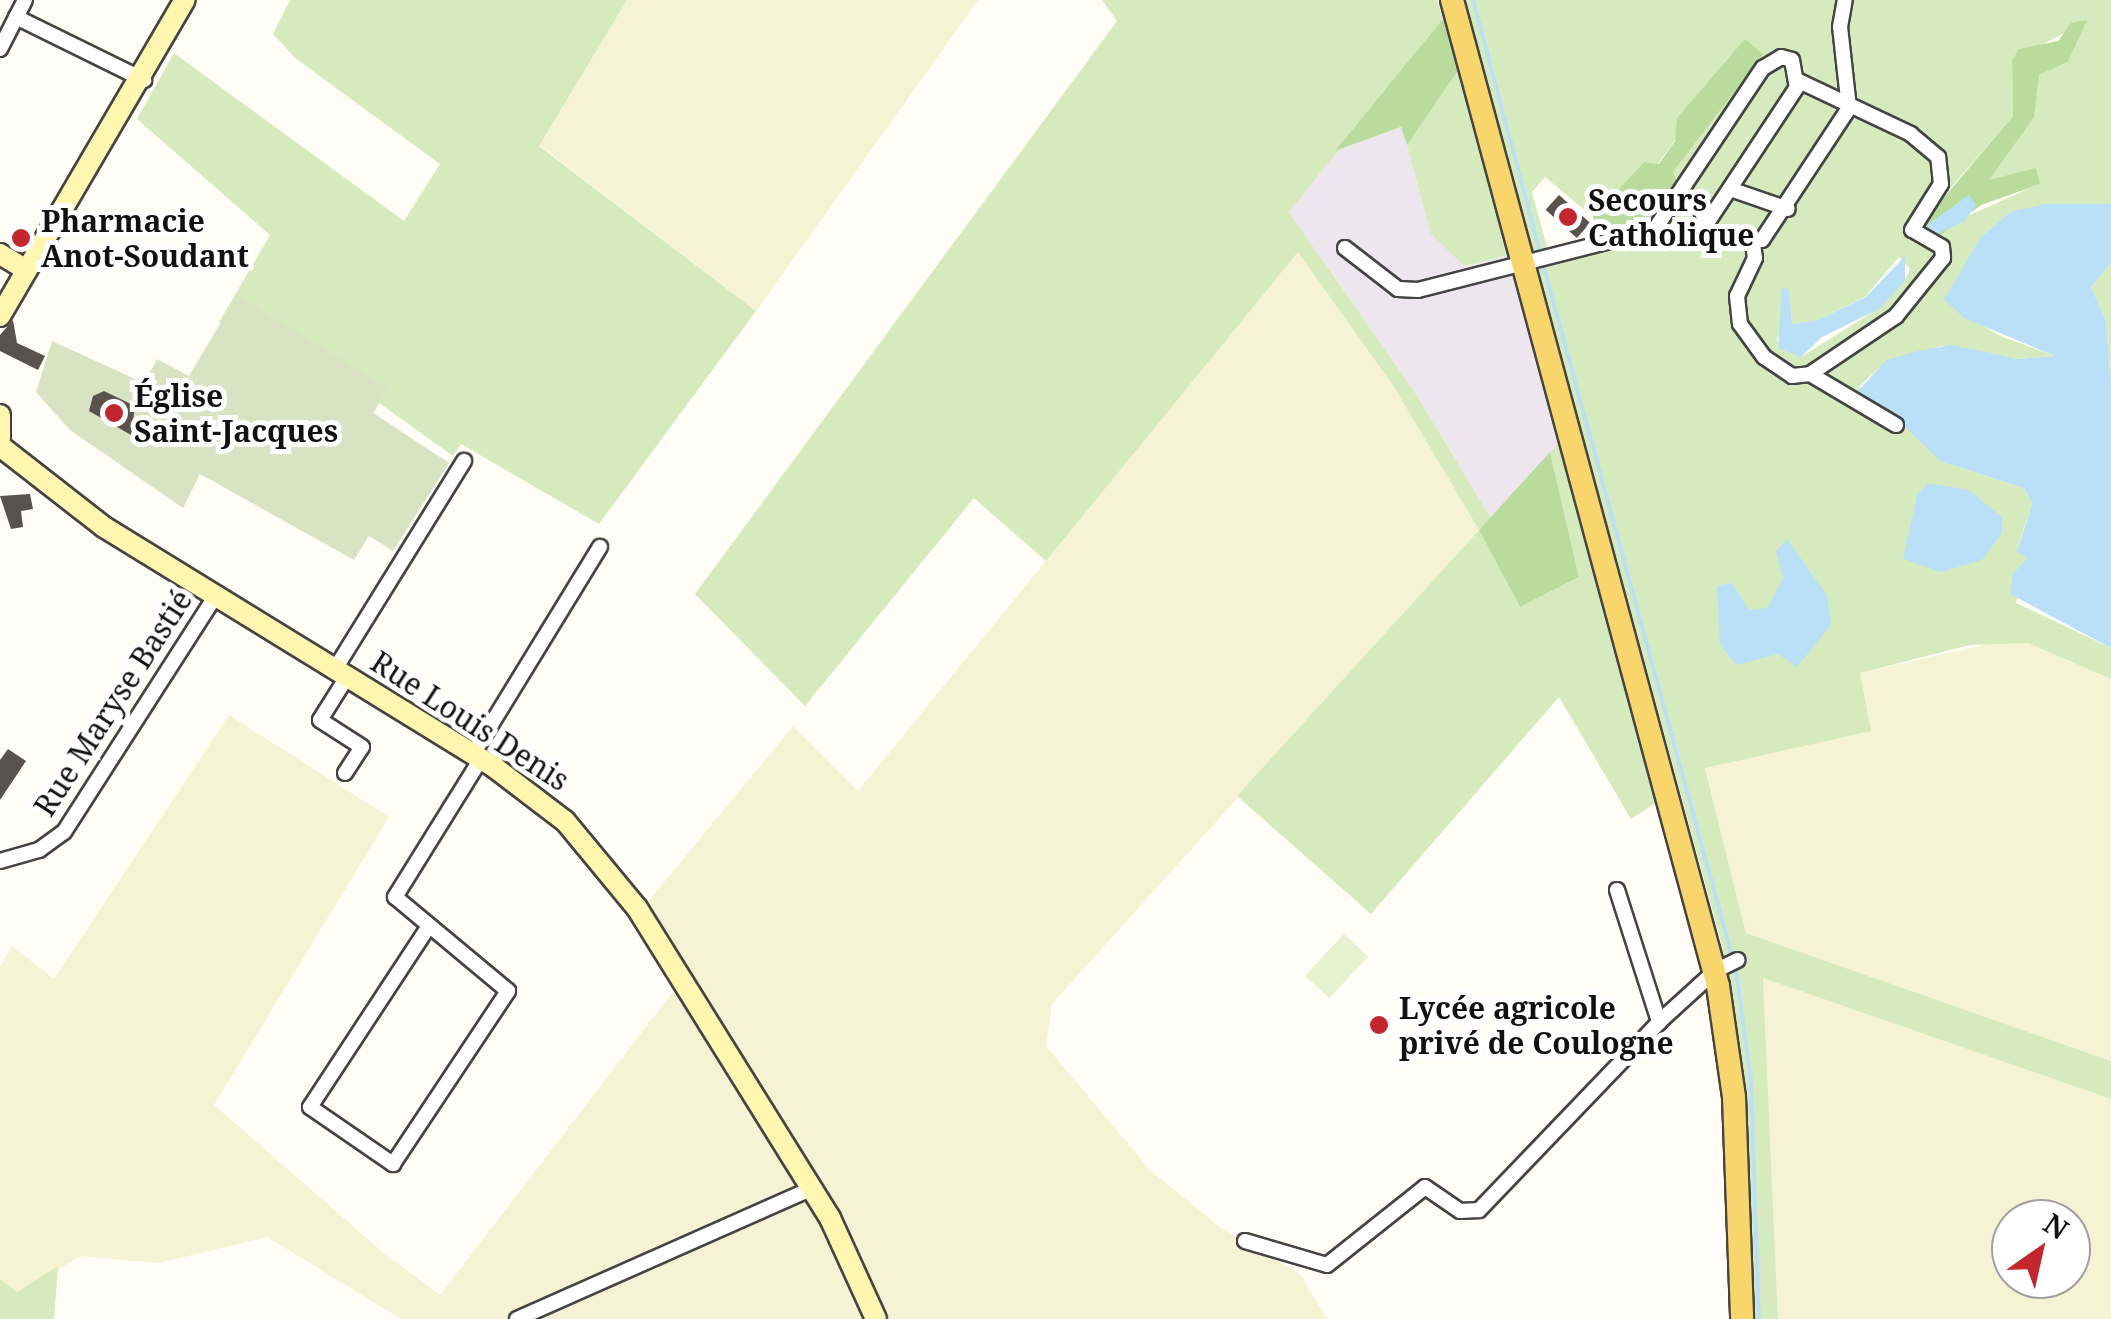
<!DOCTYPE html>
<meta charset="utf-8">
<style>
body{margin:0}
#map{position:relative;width:2111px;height:1319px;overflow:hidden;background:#fffdf5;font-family:"Noto Serif",serif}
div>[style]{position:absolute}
.industrial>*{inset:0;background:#eee6ef}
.farmland>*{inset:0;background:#f6f3d4}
.green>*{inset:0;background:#d5ebbd}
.forest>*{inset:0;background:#b9dc9c}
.cemetery>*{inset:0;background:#d9e3c4}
.pitch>*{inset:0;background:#e6f2cf;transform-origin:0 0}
.water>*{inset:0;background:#b9e0f7}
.stream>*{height:4px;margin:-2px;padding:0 2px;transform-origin:2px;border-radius:2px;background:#b9e0f7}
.building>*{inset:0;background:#5a524d;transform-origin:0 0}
.roads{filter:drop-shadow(2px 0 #444) drop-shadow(-2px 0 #444) drop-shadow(0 2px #444) drop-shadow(0 -2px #444)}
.street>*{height:14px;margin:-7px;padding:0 7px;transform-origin:7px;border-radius:7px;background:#fff}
.secondary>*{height:20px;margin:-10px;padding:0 10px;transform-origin:10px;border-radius:10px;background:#fff6b0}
.primary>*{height:22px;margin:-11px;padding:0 11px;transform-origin:11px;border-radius:11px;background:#f9d66b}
.dots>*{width:28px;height:28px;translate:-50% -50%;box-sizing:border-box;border:5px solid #fff;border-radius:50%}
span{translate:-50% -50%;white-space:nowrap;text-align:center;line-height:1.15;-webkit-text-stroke:10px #fff;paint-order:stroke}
.poi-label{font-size:30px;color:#111;font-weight:700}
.left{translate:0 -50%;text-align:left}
.street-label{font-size:30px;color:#111}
.north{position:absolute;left:1991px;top:1199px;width:100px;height:100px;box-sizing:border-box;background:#fff;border:2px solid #a0a0a0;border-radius:50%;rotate:34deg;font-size:28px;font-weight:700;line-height:40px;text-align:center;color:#111}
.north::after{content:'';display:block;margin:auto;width:35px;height:45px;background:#c4262e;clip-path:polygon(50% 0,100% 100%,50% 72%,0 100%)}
</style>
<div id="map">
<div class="industrial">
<div style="clip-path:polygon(1402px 127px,1432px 234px,1464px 266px,1509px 255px,1559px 442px,1491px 518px,1416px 394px,1289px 212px,1335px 151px)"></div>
</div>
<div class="farmland">
<div style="clip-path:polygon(627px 0,978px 0,756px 311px,539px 145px)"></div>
<div style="clip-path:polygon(1298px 252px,1394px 387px,1479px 530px,1052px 1004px,1046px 1046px,1150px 1170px,1221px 1228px,1300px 1274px,1327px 1319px,884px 1319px,829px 1198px,646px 904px,793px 726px,858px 791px)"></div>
<div style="clip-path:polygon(2001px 641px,2028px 643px,2111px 679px,2111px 1061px,1746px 933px,1705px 767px,1870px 731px,1860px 673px)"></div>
<div style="clip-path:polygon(229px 715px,389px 817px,214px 1105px,385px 1254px,440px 1295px,675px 989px,796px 1179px,795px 1188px,505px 1319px,401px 1319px,267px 1237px,159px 1263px,82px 1256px,16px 1292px,0 1279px,0 967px,12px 946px,54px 979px)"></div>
<div style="clip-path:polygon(evenodd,1763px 978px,2111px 1099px,2111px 1319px,1778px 1319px,1763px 978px,2011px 1219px,2071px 1219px,2071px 1279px,2011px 1279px,2011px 1219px)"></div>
<div style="clip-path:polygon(800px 1198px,815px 1207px,868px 1319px,528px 1319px)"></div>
</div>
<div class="green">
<div style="clip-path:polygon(290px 0,627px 0,539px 146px,756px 311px,599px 524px,461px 444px,453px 456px,379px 403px,373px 413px,409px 437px,219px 322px,270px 235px,137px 119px,174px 53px,404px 221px,440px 164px,295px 58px,273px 34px)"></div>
<div style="clip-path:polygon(1102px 0,1437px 0,1443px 19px,1289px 212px,1416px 394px,1491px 518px,1479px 530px,1520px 607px,1579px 577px,1550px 452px,1559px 442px,1657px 802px,1631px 819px,1559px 697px,1371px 914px,1237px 796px,1479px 530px,1394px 387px,1298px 252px,1046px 561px,974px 498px,805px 706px,695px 594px,1117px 21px)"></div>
<div style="clip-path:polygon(evenodd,1464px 0,2111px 0,2111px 204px,2010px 212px,1981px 237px,1955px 308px,2000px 336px,2055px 356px,2018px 359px,1941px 346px,1883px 364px,1859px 387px,1952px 465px,2024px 488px,2032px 504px,2019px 544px,2027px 558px,2016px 603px,2111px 648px,2111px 679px,2028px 643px,1970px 645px,1860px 673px,1871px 731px,1705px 768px,1746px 933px,2111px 1061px,2111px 1099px,1763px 978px,1778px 1319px,1752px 1319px,1746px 1095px,1722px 945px,1464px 0,2086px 21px,2068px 62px,2039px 75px,1988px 182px,2035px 169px,2039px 184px,1959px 220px,1928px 214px,2013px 116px,2012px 61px,2086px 21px,1464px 0,1746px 39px,1744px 69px,1673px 172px,1679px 186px,1649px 226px,1548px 251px,1532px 192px,1545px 177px,1593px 217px,1644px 162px,1658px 164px,1746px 39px,1464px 0,1899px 257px,1910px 269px,1905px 280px,1873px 312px,1801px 357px,1777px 341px,1789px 290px,1792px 324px,1818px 320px,1865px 297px,1899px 257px)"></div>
<div style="clip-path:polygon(1458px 71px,1509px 255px,1464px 266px,1431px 234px,1407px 145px)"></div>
<div style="clip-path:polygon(2111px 263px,2111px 383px,2106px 321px,2091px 287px)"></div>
<div style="clip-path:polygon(58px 1266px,54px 1319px,0 1319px,0 1279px,17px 1292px)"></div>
</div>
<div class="forest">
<div style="clip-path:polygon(1443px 19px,1458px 71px,1407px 145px,1401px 127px,1335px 151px)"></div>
<div style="clip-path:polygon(2087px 20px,2068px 62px,2039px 75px,2034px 117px,1989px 180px,2036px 168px,2040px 184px,1981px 205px,1940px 235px,1923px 235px,1919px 227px,2013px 116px,2012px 61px,2019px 49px,2058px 41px,2071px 23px)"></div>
<div style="clip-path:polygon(1745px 39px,1763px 54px,1673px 172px,1679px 186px,1649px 226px,1599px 237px,1593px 217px,1644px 162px,1659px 164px,1675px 141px,1677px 118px)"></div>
<div style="clip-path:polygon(1550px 452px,1579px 577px,1520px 607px,1479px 530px)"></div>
</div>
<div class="cemetery">
<div style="clip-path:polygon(237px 295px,388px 388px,373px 413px,449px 463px,393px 551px,369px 536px,354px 560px,200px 474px,183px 508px,70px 430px,36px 392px,52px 341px,144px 383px,157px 359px,189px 376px)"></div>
</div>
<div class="pitch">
<div style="left:1344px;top:934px;width:33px;height:57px;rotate:43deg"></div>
</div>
<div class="water">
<div style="clip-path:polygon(1969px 195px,1976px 205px,1965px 221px,1934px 235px,1922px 229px)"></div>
<div style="clip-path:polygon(2046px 204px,2111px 204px,2111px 263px,2091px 287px,2106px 321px,2111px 383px,2111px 648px,2010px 594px,2013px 574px,2027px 558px,2017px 552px,2032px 504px,2024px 488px,1940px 461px,1895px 417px,1854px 396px,1886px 360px,1918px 351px,1952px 345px,2018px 359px,2055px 356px,1964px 318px,1944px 299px,1981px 237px,2010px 212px)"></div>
<div style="clip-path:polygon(1905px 256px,1905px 280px,1881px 308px,1822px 337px,1801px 357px,1778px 348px,1782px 287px,1789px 290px,1792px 324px,1818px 320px,1866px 297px)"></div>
<div style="clip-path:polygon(1928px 483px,1969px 490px,2002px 517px,2002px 533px,1982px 560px,1941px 572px,1903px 559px,1917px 495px)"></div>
<div style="clip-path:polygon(1787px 539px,1827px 595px,1831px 625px,1797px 667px,1778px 654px,1736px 665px,1720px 645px,1717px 586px,1732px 583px,1749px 610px,1767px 608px,1783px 579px,1776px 551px)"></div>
</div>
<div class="stream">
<div style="left:1473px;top:0;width:257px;rotate:75.1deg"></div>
<div style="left:1544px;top:268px;width:713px;rotate:74.72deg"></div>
<div style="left:1736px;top:971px;width:111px;rotate:82.2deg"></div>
<div style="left:1751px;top:1081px;width:238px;rotate:88.1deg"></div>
</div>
<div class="building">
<div style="left:1559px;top:195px;width:42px;height:20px;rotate:42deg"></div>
<div style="clip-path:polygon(13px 320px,17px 343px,45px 356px,38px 370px,0 351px,0 335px)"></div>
<div style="clip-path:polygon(104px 391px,135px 406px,131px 435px,89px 411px,93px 396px)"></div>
<div style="clip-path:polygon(30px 494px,33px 509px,21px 511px,23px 527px,11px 529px,0 496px)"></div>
<div style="clip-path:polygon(8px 749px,26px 761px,0 800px,0 760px)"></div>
</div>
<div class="roads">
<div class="street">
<div style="left:16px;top:17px;width:143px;rotate:26.2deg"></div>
<div style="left:0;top:49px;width:55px;rotate:-63deg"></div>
<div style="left:1730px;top:189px;width:61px;rotate:19deg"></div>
<div style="left:1676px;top:206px;width:21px;rotate:-14deg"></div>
<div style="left:1696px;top:201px;width:25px;rotate:63deg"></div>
<div style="left:1651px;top:235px;width:201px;rotate:-56.2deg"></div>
<div style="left:1763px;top:68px;width:21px;rotate:-31deg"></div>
<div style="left:1781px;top:57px;width:11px;rotate:15deg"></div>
<div style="left:1792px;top:60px;width:27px;rotate:80deg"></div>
<div style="left:1797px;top:87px;width:185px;rotate:123.5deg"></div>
<div style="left:1753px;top:244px;width:14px;rotate:82deg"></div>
<div style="left:1755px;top:258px;width:42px;rotate:115.3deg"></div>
<div style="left:1737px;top:296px;width:28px;rotate:84deg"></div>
<div style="left:1740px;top:324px;width:41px;rotate:54deg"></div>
<div style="left:1764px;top:357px;width:34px;rotate:34deg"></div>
<div style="left:1792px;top:376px;width:18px;rotate:-6deg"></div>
<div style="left:1810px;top:374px;width:104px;rotate:-34deg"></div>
<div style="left:1896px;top:316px;width:75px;rotate:-51deg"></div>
<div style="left:1943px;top:258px;width:11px;rotate:-95deg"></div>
<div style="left:1942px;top:247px;width:34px;rotate:-150deg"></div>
<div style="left:1912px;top:230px;width:54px;rotate:-57.8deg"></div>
<div style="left:1941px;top:184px;width:27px;rotate:-96deg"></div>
<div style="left:1938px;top:157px;width:35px;rotate:-140deg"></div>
<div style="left:1911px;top:134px;width:124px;rotate:-154.7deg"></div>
<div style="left:1345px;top:248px;width:67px;rotate:37.7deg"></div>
<div style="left:1398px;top:289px;width:20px;rotate:3deg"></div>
<div style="left:1418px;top:290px;width:226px;rotate:-14.3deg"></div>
<div style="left:1637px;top:234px;width:125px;rotate:2.7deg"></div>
<div style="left:1762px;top:240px;width:158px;rotate:-56.6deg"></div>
<div style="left:1849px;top:108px;width:81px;rotate:-96.3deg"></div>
<div style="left:1840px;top:27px;width:27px;rotate:-80deg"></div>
<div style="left:1810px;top:374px;width:100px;rotate:30.7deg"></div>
<div style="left:335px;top:669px;width:245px;rotate:-58.2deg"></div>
<div style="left:473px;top:754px;width:243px;rotate:-58.5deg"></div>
<div style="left:345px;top:773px;width:31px;rotate:-57deg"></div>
<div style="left:362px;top:747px;width:50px;rotate:-147.3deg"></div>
<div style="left:320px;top:720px;width:51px;rotate:-57.9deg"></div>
<div style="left:0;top:861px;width:41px;rotate:-15.8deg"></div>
<div style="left:39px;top:850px;width:31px;rotate:-36deg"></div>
<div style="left:64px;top:832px;width:282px;rotate:-57.3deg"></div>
<div style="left:1617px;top:890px;width:139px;rotate:72.3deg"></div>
<div style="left:1659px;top:1022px;width:76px;rotate:-42.3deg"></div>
<div style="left:1715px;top:971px;width:25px;rotate:-26deg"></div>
<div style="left:427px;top:929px;width:213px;rotate:123.3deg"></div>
<div style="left:310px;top:1107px;width:101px;rotate:34.5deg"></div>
<div style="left:393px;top:1164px;width:208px;rotate:-56.4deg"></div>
<div style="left:508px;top:991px;width:147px;rotate:-140.2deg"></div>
<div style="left:395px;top:897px;width:163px;rotate:-58.1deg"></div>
<div style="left:1245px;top:1241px;width:85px;rotate:16.3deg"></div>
<div style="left:1327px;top:1265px;width:125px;rotate:-38.5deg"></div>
<div style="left:1425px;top:1187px;width:42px;rotate:34.4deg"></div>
<div style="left:1460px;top:1211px;width:19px;rotate:-3deg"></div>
<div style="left:1479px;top:1210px;width:260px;rotate:-46.2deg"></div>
<div style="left:517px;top:1319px;width:323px;rotate:-23.9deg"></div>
</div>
<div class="secondary">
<div style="left:0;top:254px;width:31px;rotate:31deg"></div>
<div style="left:0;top:316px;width:366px;rotate:-59.7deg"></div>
<div style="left:0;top:415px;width:24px;rotate:90deg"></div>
<div style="left:0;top:446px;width:132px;rotate:37.9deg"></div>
<div style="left:104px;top:527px;width:458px;rotate:31.6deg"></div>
<div style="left:494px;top:767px;width:89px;rotate:37.3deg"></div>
<div style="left:565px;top:821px;width:113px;rotate:50.4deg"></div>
<div style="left:637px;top:908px;width:365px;rotate:58.1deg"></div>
<div style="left:830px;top:1218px;width:111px;rotate:65.5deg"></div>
</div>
<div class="primary">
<div style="left:1452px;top:0;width:1021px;rotate:74.9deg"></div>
<div style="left:1718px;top:986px;width:112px;rotate:81.8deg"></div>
<div style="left:1734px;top:1097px;width:222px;rotate:87.9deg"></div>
</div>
</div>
<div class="dots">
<div style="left:1568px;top:217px;background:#c4262e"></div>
<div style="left:21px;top:238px;background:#c4262e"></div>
<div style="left:114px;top:413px;background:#c4262e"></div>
<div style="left:1379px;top:1025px;background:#c4262e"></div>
</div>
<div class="poi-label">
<span class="left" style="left:1588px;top:217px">Secours<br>Catholique</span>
<span class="left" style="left:41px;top:238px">Pharmacie<br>Anot-Soudant</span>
<span class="left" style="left:134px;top:413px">Église<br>Saint-Jacques</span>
<span class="left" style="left:1399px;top:1025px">Lycée agricole<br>privé de Coulogne</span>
</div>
<div class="street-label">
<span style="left:113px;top:703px;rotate:-57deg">Rue Maryse Bastié</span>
<span style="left:470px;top:721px;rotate:33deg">Rue Louis Denis</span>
</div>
<div class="north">N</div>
</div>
